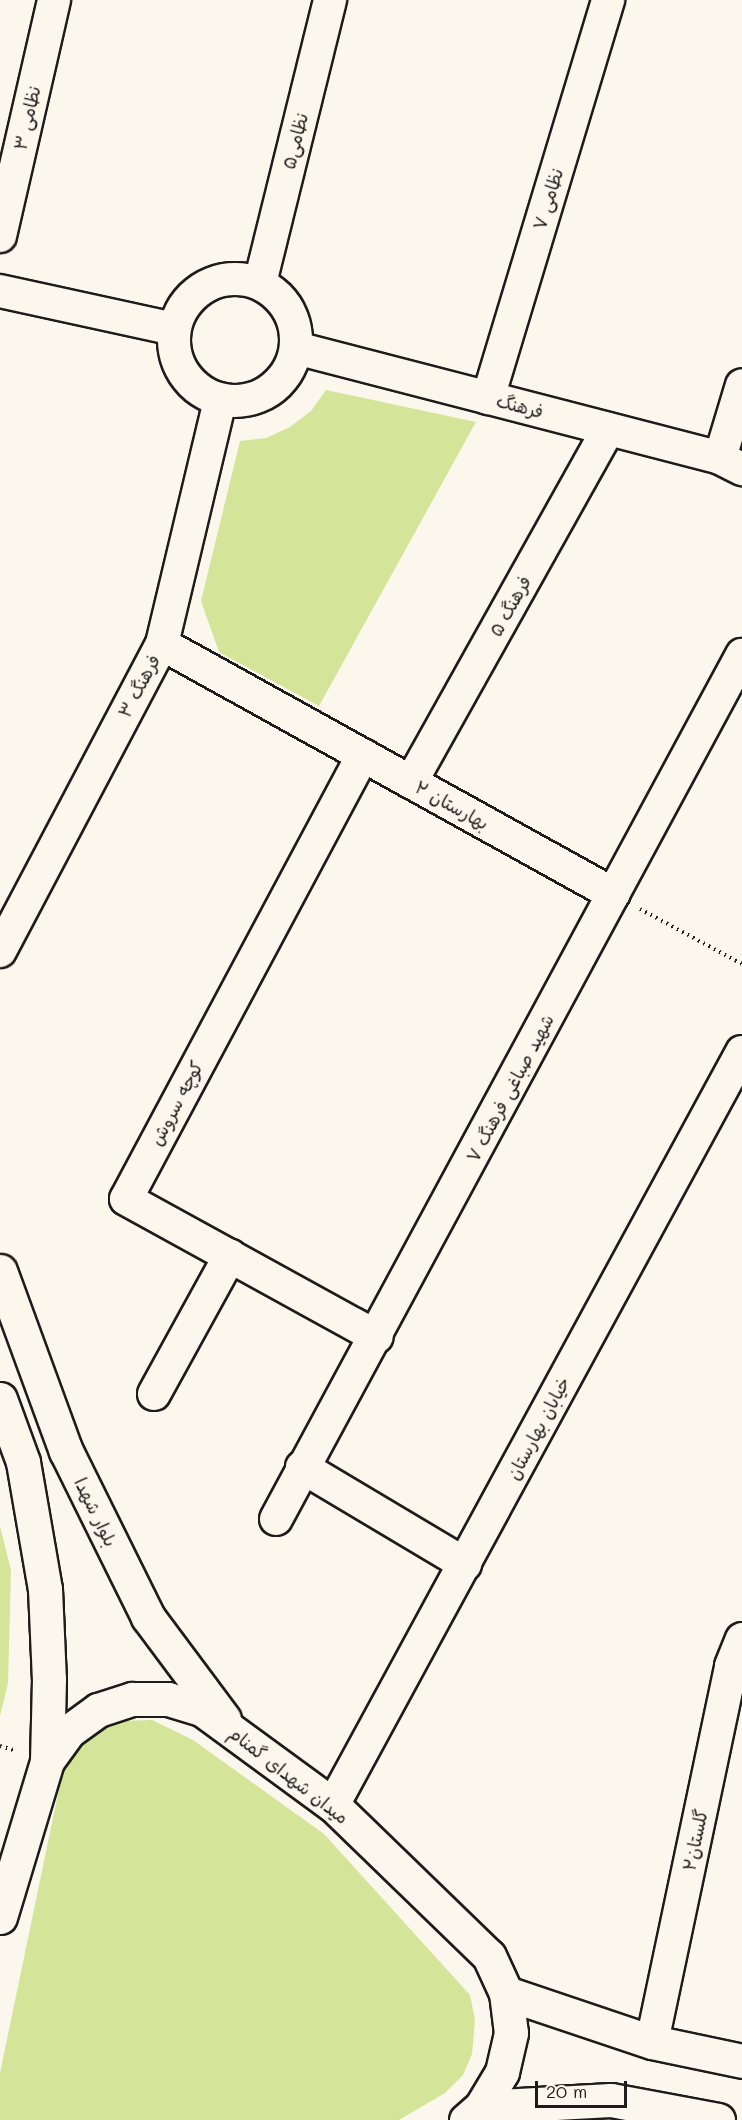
<!DOCTYPE html>
<meta charset="utf-8">
<style>
body{margin:0}
#map{position:relative;width:742px;height:2120px;overflow:hidden;background:#fbf7ec;font-family:Mali,"Playpen Sans Arabic",sans-serif}
div>[style]{position:absolute}
.green>*{inset:0;background:#d4e498}
.path>*{height:4px;margin-top:-2px;transform-origin:0;background:repeating-linear-gradient(90deg,#1c1c1c 0 1.5px,transparent 0 6px)}
.roads{filter:drop-shadow(2px 0 #1c1c1c) drop-shadow(-2px 0 #1c1c1c) drop-shadow(0 2px #1c1c1c) drop-shadow(0 -2px #1c1c1c)}
.street>*{height:32px;margin:-16px;padding:0 16px;transform-origin:16px;border-radius:16px;background:#fbf7ec}
.street>.ring{margin:-16px;padding:0;box-sizing:content-box;background:none;border:32px solid #fbf7ec;border-radius:50%}
.secondary>*{height:33px;margin:-16.5px;padding:0 16.5px;transform-origin:16.5px;border-radius:16.5px;background:#fbf7ec}
span{translate:-50% -50%;white-space:nowrap;text-align:center;line-height:1.15;-webkit-text-stroke:4.5px #fbf7ec;paint-order:stroke}
.street-label{font-size:18px;color:#1c1c1c}
.scale{position:absolute;left:535px;top:2081px;width:92px;height:27px;box-sizing:border-box;border:3px solid #1c1c1c;border-top:0;padding-left:8px;font-size:18px;line-height:21px;white-space:nowrap;color:#1c1c1c;-webkit-text-stroke:4px #fbf7ec;paint-order:stroke}
</style>
<div id="map">
<div class="green">
<div style="clip-path:polygon(326px 390px,476px 422px,319px 706px,219px 652px,201px 601px,240px 441px,266px 438px,290px 427px,311px 411px)"></div>
<div style="clip-path:polygon(0 1526px,11px 1570px,8px 1683px,0 1716px)"></div>
<div style="clip-path:polygon(152px 1720px,193px 1740px,324px 1834px,470px 1995px,475px 2020px,472px 2054px,463px 2075px,445px 2093px,399px 2120px,0 2120px,0 2073px,64px 1765px,86px 1736px,119px 1721px)"></div>
</div>
<div class="path">
<div style="left:640px;top:909px;width:116px;rotate:28.3deg"></div>
<div style="left:0;top:1746px;width:17px;rotate:17deg"></div>
</div>
<div class="roads">
<div class="street">
<div style="left:0;top:236px;width:242px;rotate:-77.1deg"></div>
<div class="ring" style="left:174px;top:279px;width:90px;height:90px"></div>
<div style="left:260px;top:283px;width:292px;rotate:-76.1deg"></div>
<div style="left:0;top:291px;width:178px;rotate:12.3deg"></div>
<div style="left:296px;top:348px;width:438px;rotate:14.5deg"></div>
<div style="left:720px;top:458px;width:25px;rotate:27deg"></div>
<div style="left:488px;top:398px;width:416px;rotate:-73.2deg"></div>
<div style="left:720px;top:458px;width:76px;rotate:-73.2deg"></div>
<div style="left:162px;top:644px;width:516px;rotate:29deg"></div>
<div style="left:363px;top:755px;width:503px;rotate:118.09deg"></div>
<div style="left:126px;top:1199px;width:286px;rotate:28.8deg"></div>
<div style="left:411px;top:782px;width:404px;rotate:-60.8deg"></div>
<div style="left:0;top:951px;width:347px;rotate:-62.2deg"></div>
<div style="left:162px;top:644px;width:251px;rotate:-76.6deg"></div>
<div style="left:154px;top:1394px;width:158px;rotate:-61.2deg"></div>
<div style="left:302px;top:1467px;width:190px;rotate:30.8deg"></div>
<div style="left:276px;top:1519px;width:982px;rotate:-61.66deg"></div>
<div style="left:333px;top:1805px;width:857px;rotate:-61.49deg"></div>
<div style="left:652px;top:2042px;width:384px;rotate:-78.1deg"></div>
<div style="left:731px;top:1666px;width:29px;rotate:-68deg"></div>
</div>
<div class="secondary">
<div style="left:0;top:1271px;width:192px;rotate:69.9deg"></div>
<div style="left:66px;top:1451px;width:185px;rotate:63.7deg"></div>
<div style="left:148px;top:1617px;width:127px;rotate:53.3deg"></div>
<div style="left:0;top:1399px;width:67px;rotate:69.9deg"></div>
<div style="left:23px;top:1462px;width:129px;rotate:80.2deg"></div>
<div style="left:45px;top:1589px;width:90px;rotate:87.5deg"></div>
<div style="left:49px;top:1679px;width:82px;rotate:91.4deg"></div>
<div style="left:0;top:1917px;width:163px;rotate:-73.2deg"></div>
<div style="left:47px;top:1761px;width:37px;rotate:-54deg"></div>
<div style="left:69px;top:1731px;width:36px;rotate:-36deg"></div>
<div style="left:98px;top:1710px;width:36px;rotate:-18deg"></div>
<div style="left:132px;top:1699px;width:36px"></div>
<div style="left:168px;top:1699px;width:37px;rotate:17deg"></div>
<div style="left:203px;top:1710px;width:161px;rotate:36.2deg"></div>
<div style="left:333px;top:1805px;width:217px;rotate:44.1deg"></div>
<div style="left:489px;top:1956px;width:41px;rotate:65.3deg"></div>
<div style="left:506px;top:1993px;width:40px;rotate:82.9deg"></div>
<div style="left:511px;top:2033px;width:40px;rotate:103deg"></div>
<div style="left:502px;top:2072px;width:41px;rotate:121deg"></div>
<div style="left:481px;top:2107px;width:20px;rotate:139deg"></div>
<div style="left:506px;top:1993px;width:154px;rotate:18.6deg"></div>
<div style="left:652px;top:2042px;width:92px;rotate:11.9deg"></div>
<div style="left:481px;top:2107px;width:130px;rotate:-3.1deg"></div>
<div style="left:611px;top:2100px;width:109px;rotate:10.6deg"></div>
</div>
</div>
<div class="street-label">
<span style="left:27px;top:118px;rotate:-77deg">نظامی ۳</span>
<span style="left:295px;top:141px;rotate:-76deg">نظامی۵</span>
<span style="left:548px;top:199px;rotate:-73deg">نظامی ۷</span>
<span style="left:520px;top:406px;rotate:15deg">فرهنگ</span>
<span style="left:510px;top:606px;rotate:-61deg">فرهنگ ۵</span>
<span style="left:139px;top:686px;rotate:-62deg">فرهنگ ۳</span>
<span style="left:452px;top:805px;rotate:29deg">بهارستان ۲</span>
<span style="left:510px;top:1088px;rotate:-62deg">شهید صباغی فرهنگ ۷</span>
<span style="left:176px;top:1103px;rotate:-62deg">کوچه سروش</span>
<span style="left:538px;top:1428px;rotate:-62deg">خیابان بهارستان</span>
<span style="left:96px;top:1512px;rotate:64deg">بلوار شهدا</span>
<span style="left:289px;top:1775px;rotate:38deg">میدان شهدای گمنام</span>
<span style="left:695px;top:1840px;rotate:-78deg">گلستان۲</span>
</div>
<div class="scale">20 m</div>
</div>
